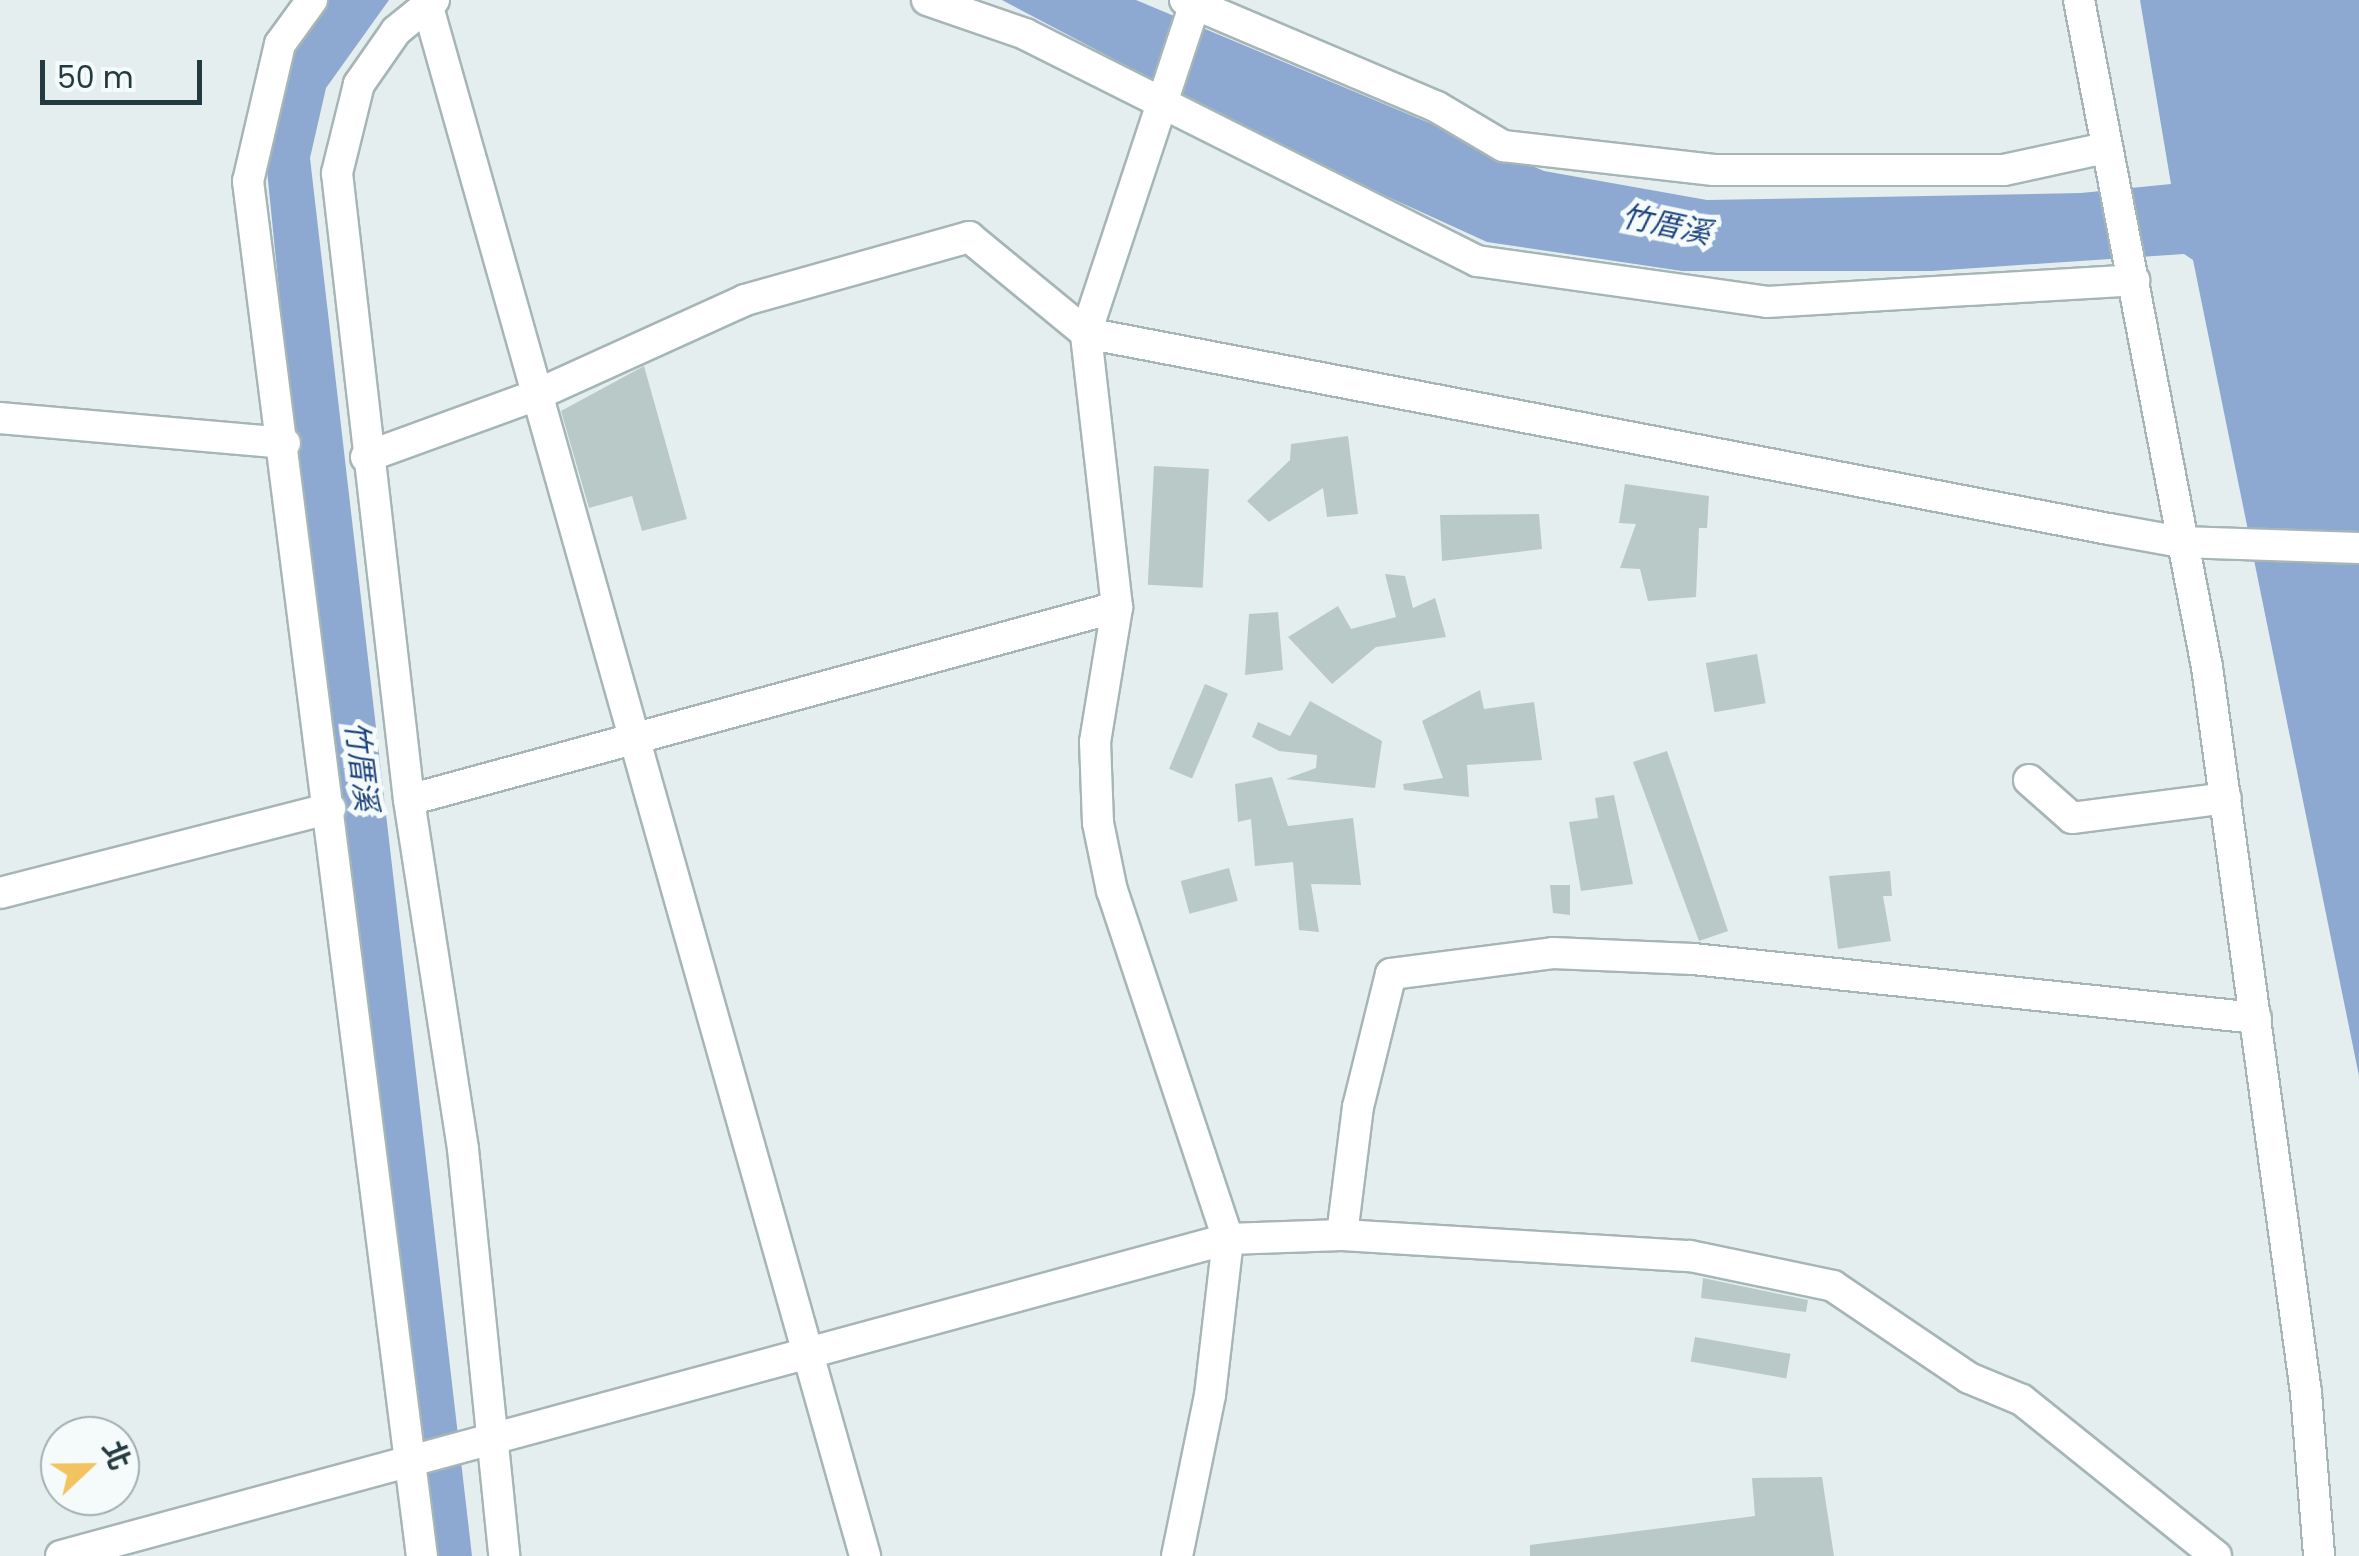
<!DOCTYPE html>
<meta charset="utf-8">
<style>
body{margin:0}
#map{position:relative;width:2359px;height:1556px;overflow:hidden;background:#e4eeee;font-family:Poppins,"Noto Sans TC",sans-serif}
div>[style]{position:absolute}
.water>*{inset:0;background:#8da9d2}
.building>*{inset:0;background:#b9c9c8;transform-origin:0 0}
.roads{filter:drop-shadow(2px 0 #a6b5b6) drop-shadow(-2px 0 #a6b5b6) drop-shadow(0 2px #a6b5b6) drop-shadow(0 -2px #a6b5b6)}
.minor>*{height:30px;margin:-15px;padding:0 15px;transform-origin:15px;border-radius:15px;background:#fff}
span{translate:-50% -50%;white-space:nowrap;text-align:center;line-height:1.15;-webkit-text-stroke:10px #f5fafa;paint-order:stroke}
.water-label{font-size:30px;color:#1c437d;font-style:italic}
.north{position:absolute;left:40px;top:1416px;width:100px;height:100px;box-sizing:border-box;background:#f5fafa;border:2px solid #a1aeb0;border-radius:50%;rotate:68deg;font-size:28px;font-weight:700;line-height:40px;text-align:center;color:#233b40}
.north::after{content:'';display:block;margin:auto;width:35px;height:45px;background:#f2c35e;clip-path:polygon(50% 0,100% 100%,50% 72%,0 100%)}
.scale{position:absolute;left:40px;top:60px;width:162px;height:45px;box-sizing:border-box;border:5px solid #233b40;border-top:0;padding-left:12px;font-size:30px;line-height:35px;white-space:nowrap;color:#233b40;-webkit-text-stroke:8px #f5fafa;paint-order:stroke}
</style>
<div id="map">
<div class="water">
<div style="clip-path:polygon(323px 0,389px 0,326px 88px,310px 158px,472px 1556px,424px 1556px,330px 800px,264px 140px,288px 43px)"></div>
<div style="clip-path:polygon(1002px 0,1136px 0,1544px 171px,1707px 200px,2081px 193px,2171px 184px,2140px 0,2359px 0,2359px 1076px,2193px 260px,2184px 254px,1932px 271px,1682px 271px,1487px 242px,1292px 153px)"></div>
</div>
<div class="building">
<div style="clip-path:polygon(644px 366px,687px 519px,642px 531px,632px 496px,589px 508px,561px 411px)"></div>
<div style="clip-path:polygon(1348px 436px,1358px 514px,1327px 517px,1323px 488px,1269px 522px,1247px 501px,1290px 460px,1291px 444px)"></div>
<div style="left:1154px;top:466px;width:55px;height:119px;rotate:3deg"></div>
<div style="clip-path:polygon(1625px 484px,1709px 496px,1707px 528px,1699px 528px,1696px 597px,1648px 601px,1640px 569px,1620px 568px,1636px 524px,1619px 523px)"></div>
<div style="clip-path:polygon(1539px 514px,1542px 549px,1442px 561px,1440px 515px)"></div>
<div style="clip-path:polygon(1385px 574px,1405px 576px,1413px 608px,1435px 598px,1446px 637px,1376px 647px,1332px 684px,1288px 637px,1338px 606px,1351px 629px,1396px 617px)"></div>
<div style="clip-path:polygon(1278px 612px,1283px 670px,1245px 675px,1249px 614px)"></div>
<div style="left:1757px;top:654px;width:50px;height:52px;rotate:80deg"></div>
<div style="left:1205px;top:684px;width:25px;height:92px;rotate:23deg"></div>
<div style="clip-path:polygon(1480px 690px,1484px 709px,1534px 702px,1542px 760px,1467px 765px,1469px 797px,1404px 790px,1403px 784px,1443px 778px,1422px 721px)"></div>
<div style="clip-path:polygon(1310px 701px,1382px 741px,1375px 788px,1286px 779px,1316px 768px,1317px 755px,1279px 751px,1252px 737px,1258px 722px,1290px 736px)"></div>
<div style="clip-path:polygon(1667px 751px,1728px 931px,1699px 941px,1633px 762px)"></div>
<div style="clip-path:polygon(1272px 777px,1288px 826px,1353px 818px,1361px 885px,1311px 884px,1319px 932px,1299px 930px,1293px 862px,1255px 866px,1251px 819px,1238px 822px,1235px 784px)"></div>
<div style="clip-path:polygon(1614px 795px,1633px 884px,1581px 891px,1569px 822px,1598px 818px,1595px 798px)"></div>
<div style="left:1229px;top:868px;width:34px;height:50px;rotate:75deg"></div>
<div style="clip-path:polygon(1890px 871px,1892px 896px,1883px 896px,1891px 941px,1838px 949px,1829px 876px)"></div>
<div style="clip-path:polygon(1550px 885px,1570px 885px,1570px 915px,1553px 913px)"></div>
<div style="clip-path:polygon(1703px 1278px,1808px 1300px,1806px 1312px,1701px 1298px)"></div>
<div style="left:1695px;top:1337px;width:97px;height:25px;rotate:10deg"></div>
<div style="clip-path:polygon(1822px 1477px,1834px 1556px,1530px 1556px,1530px 1545px,1755px 1516px,1752px 1478px)"></div>
</div>
<div class="roads">
<div class="minor">
<div style="left:312px;top:0;width:54px;rotate:126deg"></div>
<div style="left:280px;top:44px;width:141px;rotate:103.1deg"></div>
<div style="left:248px;top:181px;width:1386px;rotate:82.79deg"></div>
<div style="left:426px;top:0;width:1617px;rotate:74.24deg"></div>
<div style="left:434px;top:0;width:49px;rotate:140.8deg"></div>
<div style="left:396px;top:31px;width:65px;rotate:124.9deg"></div>
<div style="left:359px;top:84px;width:92px;rotate:103.9deg"></div>
<div style="left:337px;top:173px;width:631px;rotate:83.45deg"></div>
<div style="left:409px;top:800px;width:353px;rotate:81.2deg"></div>
<div style="left:463px;top:1149px;width:409px;rotate:84.2deg"></div>
<div style="left:927px;top:0;width:104px;rotate:19.1deg"></div>
<div style="left:1025px;top:34px;width:506px;rotate:26.67deg"></div>
<div style="left:1477px;top:261px;width:293px;rotate:8deg"></div>
<div style="left:1767px;top:302px;width:368px;rotate:-3.4deg"></div>
<div style="left:1185px;top:0;width:274px;rotate:23deg"></div>
<div style="left:1437px;top:107px;width:77px;rotate:30.6deg"></div>
<div style="left:1503px;top:146px;width:212px;rotate:6.5deg"></div>
<div style="left:1714px;top:170px;width:290px"></div>
<div style="left:2004px;top:170px;width:103px;rotate:-12.3deg"></div>
<div style="left:2079px;top:0;width:679px;rotate:79.14deg"></div>
<div style="left:2207px;top:667px;width:733px;rotate:82.23deg"></div>
<div style="left:2306px;top:1393px;width:164px;rotate:85.4deg"></div>
<div style="left:0;top:418px;width:286px;rotate:5deg"></div>
<div style="left:366px;top:457px;width:181px;rotate:-20deg"></div>
<div style="left:536px;top:395px;width:230px;rotate:-24.4deg"></div>
<div style="left:745px;top:300px;width:233px;rotate:-15.7deg"></div>
<div style="left:969px;top:237px;width:151px;rotate:39.4deg"></div>
<div style="left:1086px;top:333px;width:1042px;rotate:10.85deg"></div>
<div style="left:2109px;top:529px;width:73px;rotate:10.2deg"></div>
<div style="left:2181px;top:542px;width:178px;rotate:1.9deg"></div>
<div style="left:2029px;top:780px;width:57px;rotate:41.5deg"></div>
<div style="left:2072px;top:818px;width:155px;rotate:-7.4deg"></div>
<div style="left:409px;top:800px;width:734px;rotate:-15.25deg"></div>
<div style="left:0;top:893px;width:341px;rotate:-14.4deg"></div>
<div style="left:1342px;top:1235px;width:129px;rotate:-82.9deg"></div>
<div style="left:1358px;top:1107px;width:137px;rotate:-76.1deg"></div>
<div style="left:1391px;top:974px;width:163px;rotate:-7.4deg"></div>
<div style="left:1553px;top:953px;width:140px;rotate:2.5deg"></div>
<div style="left:1693px;top:959px;width:566px;rotate:5.98deg"></div>
<div style="left:61px;top:1556px;width:1209px;rotate:-15.2deg"></div>
<div style="left:1228px;top:1239px;width:114px;rotate:-2deg"></div>
<div style="left:1342px;top:1235px;width:349px;rotate:3.5deg"></div>
<div style="left:1690px;top:1256px;width:146px;rotate:11.8deg"></div>
<div style="left:1833px;top:1286px;width:164px;rotate:34.1deg"></div>
<div style="left:1969px;top:1378px;width:57px;rotate:22.5deg"></div>
<div style="left:2022px;top:1400px;width:249px;rotate:38.8deg"></div>
<div style="left:1177px;top:1556px;width:164px;rotate:-78.4deg"></div>
<div style="left:1210px;top:1395px;width:157px;rotate:-83.4deg"></div>
<div style="left:1228px;top:1239px;width:367px;rotate:-108.4deg"></div>
<div style="left:1112px;top:891px;width:69px;rotate:-101.6deg"></div>
<div style="left:1098px;top:823px;width:81px;rotate:-92.1deg"></div>
<div style="left:1095px;top:742px;width:137px;rotate:-80.7deg"></div>
<div style="left:1117px;top:607px;width:276px;rotate:-96.5deg"></div>
<div style="left:1086px;top:333px;width:351px;rotate:-71.7deg"></div>
</div>
</div>
<div class="water-label">
<span style="left:1666px;top:225px;rotate:12deg">竹厝溪</span>
<span style="left:361px;top:766px;rotate:83deg">竹厝溪</span>
</div>
<div class="north">北</div>
<div class="scale">50 m</div>
</div>
